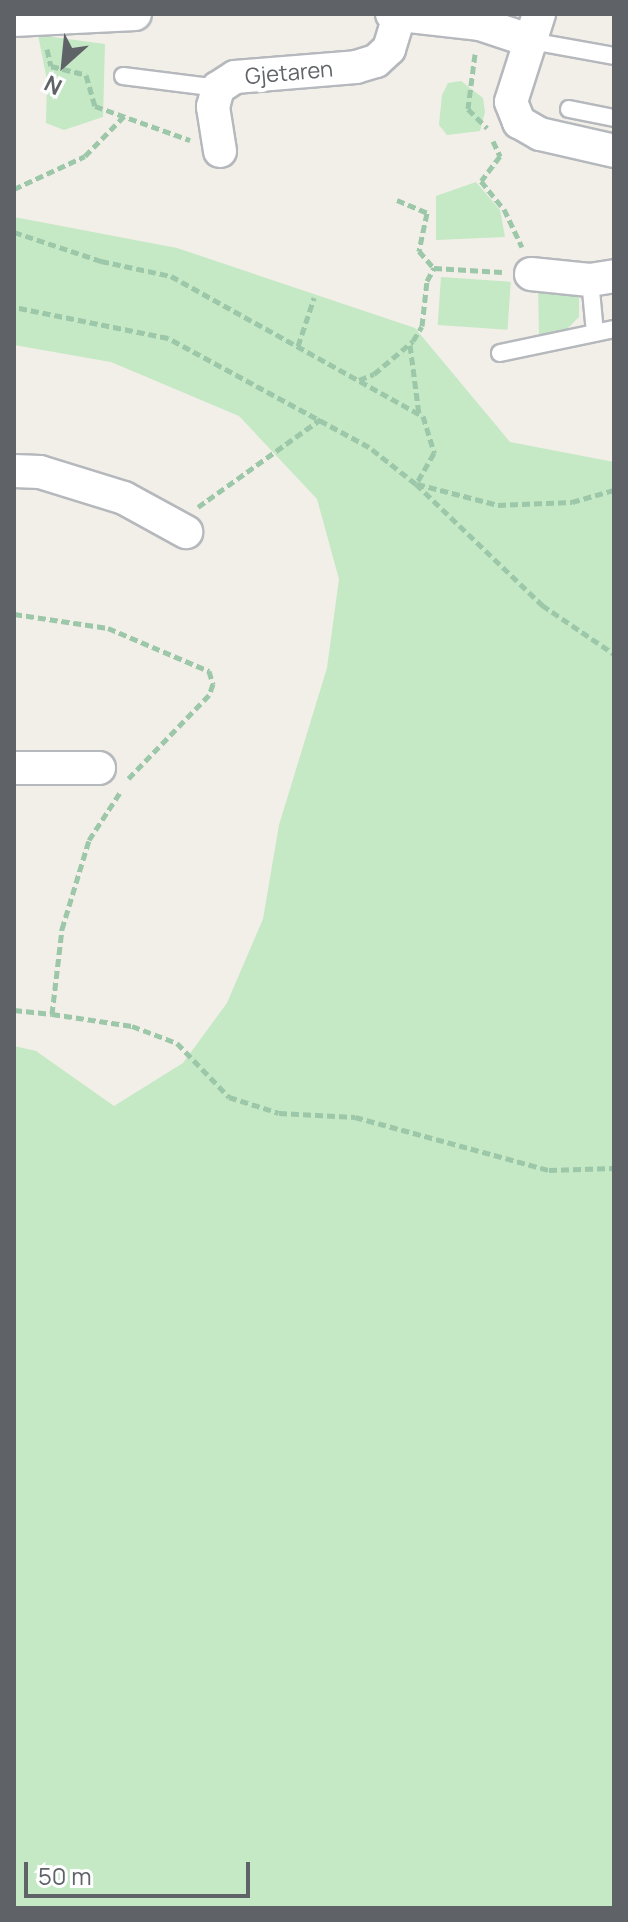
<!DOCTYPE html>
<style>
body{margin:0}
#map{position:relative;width:628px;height:1922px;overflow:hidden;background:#f1efe8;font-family:Manrope,sans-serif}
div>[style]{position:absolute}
.green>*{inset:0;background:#c5e8c5;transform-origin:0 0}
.path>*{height:5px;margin-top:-2.5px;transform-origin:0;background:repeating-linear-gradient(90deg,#9cc7a9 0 8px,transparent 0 12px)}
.roads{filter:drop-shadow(2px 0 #b5b8bc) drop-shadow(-2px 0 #b5b8bc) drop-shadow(0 2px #b5b8bc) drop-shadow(0 -2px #b5b8bc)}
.lane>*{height:16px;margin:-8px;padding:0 8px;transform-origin:8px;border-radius:8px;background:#fff}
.street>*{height:32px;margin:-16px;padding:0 16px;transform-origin:16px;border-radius:16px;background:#fff}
span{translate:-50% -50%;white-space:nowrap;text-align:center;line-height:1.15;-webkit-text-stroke:8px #fff;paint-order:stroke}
.street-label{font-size:22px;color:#5f6368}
.frame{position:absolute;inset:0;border:16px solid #5f6368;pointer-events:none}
.north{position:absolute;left:24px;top:24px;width:80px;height:80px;-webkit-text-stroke:6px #fff;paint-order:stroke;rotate:207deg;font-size:22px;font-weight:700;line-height:32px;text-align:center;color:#5f6368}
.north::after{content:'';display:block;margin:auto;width:28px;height:36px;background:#5f6368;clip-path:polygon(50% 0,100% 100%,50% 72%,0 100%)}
.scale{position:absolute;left:24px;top:1862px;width:226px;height:36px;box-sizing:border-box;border:4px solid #5f6368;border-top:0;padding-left:10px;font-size:24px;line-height:28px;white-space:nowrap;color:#5f6368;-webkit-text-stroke:6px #fff;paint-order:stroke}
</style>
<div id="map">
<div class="green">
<div style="clip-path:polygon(38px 35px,105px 44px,103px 117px,64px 130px,46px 123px,47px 80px)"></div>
<div style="clip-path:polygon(461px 81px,483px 98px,485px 112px,480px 131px,447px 135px,439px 125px,442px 95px,448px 83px)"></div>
<div style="clip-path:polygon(476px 182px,500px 210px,505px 237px,436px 240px,436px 196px)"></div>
<div style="clip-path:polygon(14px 217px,177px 248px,415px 328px,510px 442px,614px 462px,614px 1908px,14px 1908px,14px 1046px,36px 1051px,114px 1106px,183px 1063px,227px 1003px,263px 919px,279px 825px,327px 668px,339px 579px,317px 499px,239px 416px,111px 362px,14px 345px)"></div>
<div style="left:441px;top:277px;width:70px;height:48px;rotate:4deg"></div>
<div style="clip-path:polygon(538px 284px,565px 285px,579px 298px,579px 317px,564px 332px,539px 336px)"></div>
</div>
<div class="path">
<div style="left:47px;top:49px;width:17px;rotate:77deg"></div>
<div style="left:51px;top:66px;width:36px;rotate:14deg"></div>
<div style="left:86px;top:75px;width:32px;rotate:74deg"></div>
<div style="left:95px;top:106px;width:101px;rotate:19.7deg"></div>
<div style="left:475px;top:54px;width:55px;rotate:97.3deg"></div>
<div style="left:468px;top:109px;width:27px;rotate:45deg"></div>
<div style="left:493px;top:141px;width:17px;rotate:65deg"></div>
<div style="left:500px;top:156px;width:31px;rotate:127deg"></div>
<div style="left:481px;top:181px;width:36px;rotate:51deg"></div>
<div style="left:504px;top:209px;width:42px;rotate:64.7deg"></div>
<div style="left:14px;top:189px;width:78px;rotate:-24.9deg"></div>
<div style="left:85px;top:156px;width:56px;rotate:-45.7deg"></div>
<div style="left:397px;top:200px;width:33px;rotate:23deg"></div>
<div style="left:427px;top:213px;width:39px;rotate:102deg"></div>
<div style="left:419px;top:251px;width:23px;rotate:49deg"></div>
<div style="left:434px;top:268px;width:68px;rotate:3.4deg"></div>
<div style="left:14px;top:232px;width:92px;rotate:18.4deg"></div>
<div style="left:101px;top:261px;width:72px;rotate:12.1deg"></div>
<div style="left:171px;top:276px;width:288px;rotate:29.1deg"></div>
<div style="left:423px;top:416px;width:39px;rotate:73deg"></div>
<div style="left:434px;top:453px;width:36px;rotate:120deg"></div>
<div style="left:416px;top:484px;width:60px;rotate:-141.8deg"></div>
<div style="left:369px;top:447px;width:229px;rotate:-151.5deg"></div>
<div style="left:168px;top:338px;width:157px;rotate:-168.6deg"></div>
<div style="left:410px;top:345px;width:70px;rotate:82.6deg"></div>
<div style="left:298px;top:346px;width:51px;rotate:-71.6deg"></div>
<div style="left:359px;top:380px;width:16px;rotate:-22deg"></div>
<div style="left:374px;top:374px;width:51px;rotate:-40.2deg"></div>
<div style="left:413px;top:341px;width:17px;rotate:-59deg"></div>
<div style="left:422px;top:326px;width:45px;rotate:-83.7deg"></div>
<div style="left:427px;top:281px;width:15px;rotate:-62deg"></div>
<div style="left:416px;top:484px;width:175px;rotate:43.8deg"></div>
<div style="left:542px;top:605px;width:87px;rotate:34.2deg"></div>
<div style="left:417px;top:484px;width:84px;rotate:14.5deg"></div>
<div style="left:498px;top:505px;width:74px;rotate:-2.3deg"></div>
<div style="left:572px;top:502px;width:44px;rotate:-15.9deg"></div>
<div style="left:198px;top:507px;width:151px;rotate:-35.6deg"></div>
<div style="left:14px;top:614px;width:95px;rotate:8.5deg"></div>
<div style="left:108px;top:628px;width:110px;rotate:23.1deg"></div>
<div style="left:209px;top:671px;width:14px;rotate:73deg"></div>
<div style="left:213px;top:684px;width:12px;rotate:110deg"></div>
<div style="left:209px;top:695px;width:117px;rotate:134deg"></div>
<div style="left:14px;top:1010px;width:38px;rotate:6deg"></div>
<div style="left:52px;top:1014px;width:86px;rotate:-83.3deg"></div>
<div style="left:62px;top:929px;width:93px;rotate:-73.1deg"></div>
<div style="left:89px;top:840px;width:59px;rotate:-56.9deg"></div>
<div style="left:52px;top:1014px;width:81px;rotate:8.5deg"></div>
<div style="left:132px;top:1026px;width:48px;rotate:20.7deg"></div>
<div style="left:177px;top:1043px;width:75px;rotate:46.1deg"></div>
<div style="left:229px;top:1097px;width:52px;rotate:17.7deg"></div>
<div style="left:279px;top:1113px;width:76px;rotate:3deg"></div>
<div style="left:355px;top:1117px;width:201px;rotate:15.3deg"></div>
<div style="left:549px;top:1170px;width:65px;rotate:-1.8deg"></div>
</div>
<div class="roads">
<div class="lane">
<div style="left:531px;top:41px;width:84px;rotate:10.2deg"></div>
<div style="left:123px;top:76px;width:96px;rotate:7.2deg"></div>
<div style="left:569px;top:109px;width:46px;rotate:11.3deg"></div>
<div style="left:590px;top:280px;width:53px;rotate:84.6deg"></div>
<div style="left:500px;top:353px;width:116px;rotate:-11.9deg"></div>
</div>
<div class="street">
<div style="left:392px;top:14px;width:89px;rotate:6.5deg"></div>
<div style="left:480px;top:24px;width:54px;rotate:18.4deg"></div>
<div style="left:539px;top:14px;width:92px;rotate:107.7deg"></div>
<div style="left:511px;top:102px;width:22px;rotate:68deg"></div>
<div style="left:519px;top:122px;width:24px;rotate:30deg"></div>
<div style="left:540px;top:134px;width:76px;rotate:12.9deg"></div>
<div style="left:14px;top:20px;width:121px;rotate:-2.8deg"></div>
<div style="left:220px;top:151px;width:45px;rotate:-99deg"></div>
<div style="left:213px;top:107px;width:20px;rotate:-75deg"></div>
<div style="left:218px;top:88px;width:20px;rotate:-33deg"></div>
<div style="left:235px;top:77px;width:121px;rotate:-4.7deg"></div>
<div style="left:356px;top:67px;width:21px;rotate:-17deg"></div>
<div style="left:376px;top:61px;width:18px;rotate:-43deg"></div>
<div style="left:389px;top:49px;width:34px;rotate:-73deg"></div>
<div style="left:531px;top:274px;width:59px;rotate:5.8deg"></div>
<div style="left:590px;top:280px;width:24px;rotate:-9deg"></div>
<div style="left:14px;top:471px;width:26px;rotate:2deg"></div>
<div style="left:40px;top:472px;width:88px;rotate:17.2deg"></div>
<div style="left:124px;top:498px;width:71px;rotate:28.7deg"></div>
<div style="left:14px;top:768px;width:85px"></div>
</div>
</div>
<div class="street-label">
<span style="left:289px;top:73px;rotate:-5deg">Gjetaren</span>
</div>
<div class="frame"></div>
<div class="north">N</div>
<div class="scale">50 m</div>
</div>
